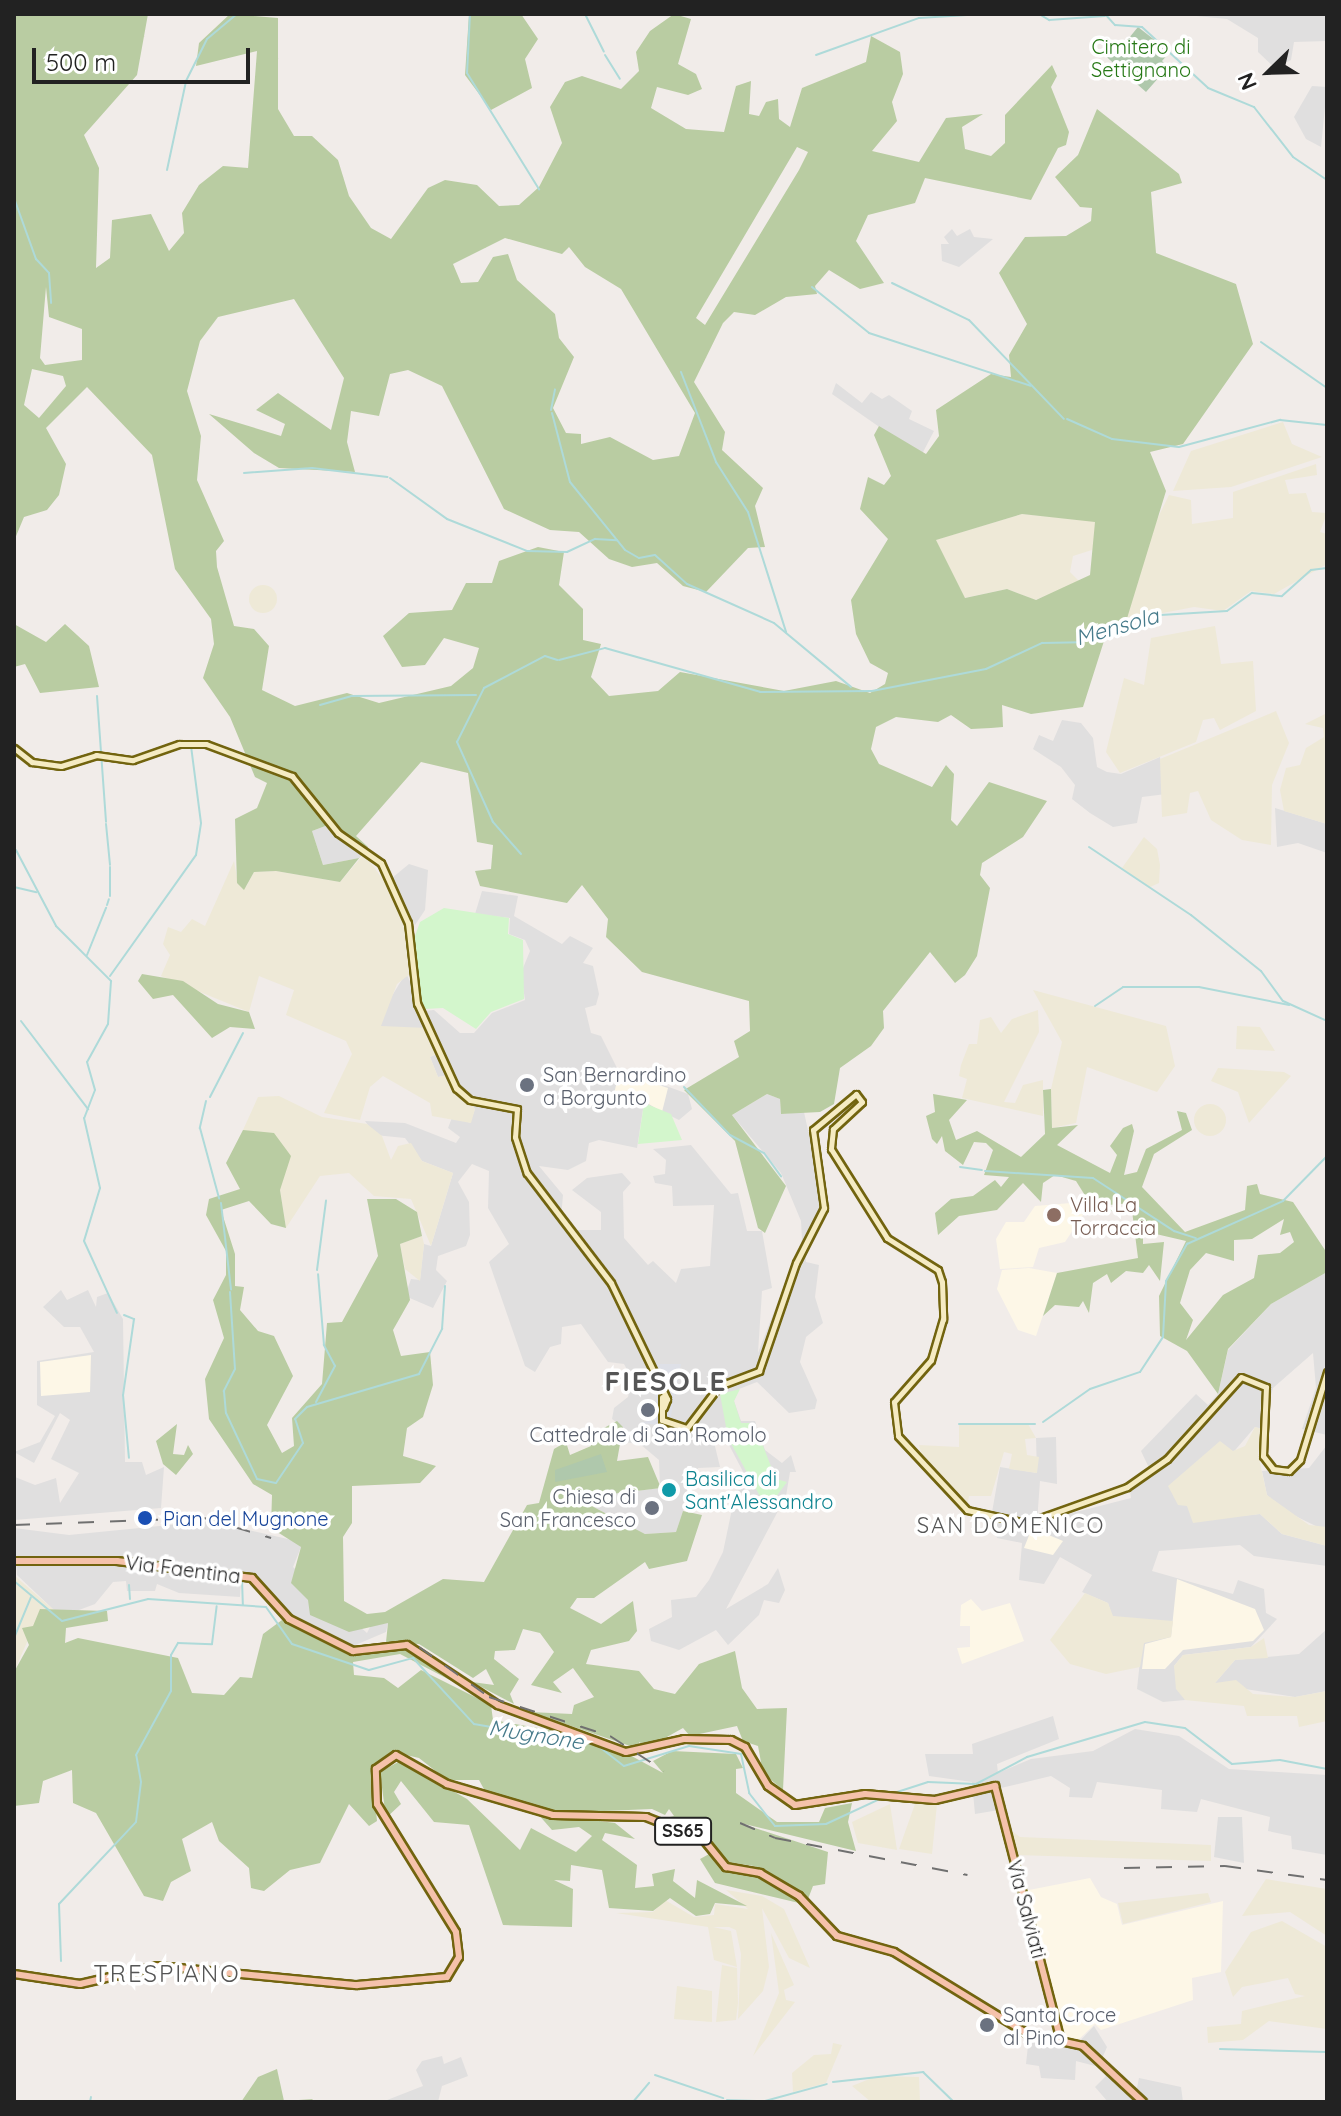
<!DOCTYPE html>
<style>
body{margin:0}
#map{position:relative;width:1341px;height:2116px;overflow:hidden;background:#f1ece9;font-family:Quicksand,sans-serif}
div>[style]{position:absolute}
.residential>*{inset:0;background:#e0dfdf}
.education>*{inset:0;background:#fdf7e7}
.farmland>*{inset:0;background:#eee9d7}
.round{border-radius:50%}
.forest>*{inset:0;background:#b9cca2}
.cemetery>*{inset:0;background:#afc8ac}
.park>*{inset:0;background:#d3f6cc}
.parking>*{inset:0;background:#dedede}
.plaza>*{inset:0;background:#dee0e7}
.stream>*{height:2px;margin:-1px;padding:0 1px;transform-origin:1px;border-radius:1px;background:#aedad9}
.roads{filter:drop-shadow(2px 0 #72640f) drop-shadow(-2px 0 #72640f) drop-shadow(0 2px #72640f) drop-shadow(0 -2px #72640f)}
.secondary>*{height:5px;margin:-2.5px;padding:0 2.5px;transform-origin:2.5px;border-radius:2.5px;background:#f5ebc3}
.primary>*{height:6px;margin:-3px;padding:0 3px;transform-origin:3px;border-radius:3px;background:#f5c2ab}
.rail>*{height:2px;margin-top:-1px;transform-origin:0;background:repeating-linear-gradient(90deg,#707070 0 16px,transparent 0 32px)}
.dots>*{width:22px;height:22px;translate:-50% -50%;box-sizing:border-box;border:4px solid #fff;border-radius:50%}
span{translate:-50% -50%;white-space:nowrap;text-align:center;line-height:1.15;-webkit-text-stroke:7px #fff;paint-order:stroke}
.shield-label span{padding:2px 6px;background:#fff;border:2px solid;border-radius:6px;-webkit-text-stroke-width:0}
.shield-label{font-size:18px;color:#222;font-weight:700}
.park-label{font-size:20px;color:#277916}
.worship-label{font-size:20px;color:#5b616d}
.left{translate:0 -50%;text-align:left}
.right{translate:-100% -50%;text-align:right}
.education-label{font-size:20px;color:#785e54}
.culture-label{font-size:20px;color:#0d838f}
.transit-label{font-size:20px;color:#164399}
.street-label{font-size:20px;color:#222}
.water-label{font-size:22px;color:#477b8b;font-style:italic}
.neighbourhood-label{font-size:22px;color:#555;letter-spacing:2px}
.quarter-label{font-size:24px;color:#555;letter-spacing:2px}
.district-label{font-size:28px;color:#555;font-weight:700;letter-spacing:2px}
.frame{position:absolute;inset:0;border:16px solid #222;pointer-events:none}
.north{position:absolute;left:1229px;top:32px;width:80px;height:80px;-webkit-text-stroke:6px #fff;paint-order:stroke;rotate:247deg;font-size:22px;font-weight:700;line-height:32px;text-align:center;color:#222}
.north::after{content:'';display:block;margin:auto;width:28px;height:36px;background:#222;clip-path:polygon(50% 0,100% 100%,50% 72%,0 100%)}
.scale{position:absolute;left:32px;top:48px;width:218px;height:36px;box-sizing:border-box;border:4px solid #222;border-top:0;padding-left:10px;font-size:24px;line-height:28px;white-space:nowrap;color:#222;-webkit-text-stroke:6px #fff;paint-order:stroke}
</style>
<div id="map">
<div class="residential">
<div style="clip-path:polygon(1176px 14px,1327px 14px,1327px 41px,1294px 42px,1291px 60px,1275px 68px,1258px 52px,1258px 38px,1227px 19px)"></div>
<div style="clip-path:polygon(1312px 86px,1327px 87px,1321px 147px,1306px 139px,1294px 117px)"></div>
<div style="clip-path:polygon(952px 229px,957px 236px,970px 229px,974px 237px,993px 239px,959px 267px,942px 261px,941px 244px,949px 244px,944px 237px)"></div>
<div style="clip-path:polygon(836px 383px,862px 403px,871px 392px,882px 399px,889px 395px,912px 411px,909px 419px,934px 431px,921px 456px,832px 394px)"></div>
<div style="clip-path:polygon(1062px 720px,1081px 723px,1093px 738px,1097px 767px,1107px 772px,1121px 774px,1160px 757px,1166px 794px,1142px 797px,1137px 823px,1113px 827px,1090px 813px,1072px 799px,1075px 785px,1061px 767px,1033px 749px,1039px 735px,1053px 741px)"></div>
<div style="clip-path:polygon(1275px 808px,1327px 824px,1327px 853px,1298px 843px,1277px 847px)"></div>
<div style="clip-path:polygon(328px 825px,364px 853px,359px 858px,323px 865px,312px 831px)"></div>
<div style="clip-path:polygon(409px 864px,428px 870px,425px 910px,415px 925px,392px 878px)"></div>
<div style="clip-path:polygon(482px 891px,518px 896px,514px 916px,562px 944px,570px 936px,593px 948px,583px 963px,593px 966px,599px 994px,596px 1005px,585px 1008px,591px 1033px,601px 1036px,617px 1068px,688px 1094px,692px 1109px,679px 1120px,644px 1103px,637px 1148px,599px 1140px,589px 1143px,586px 1161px,568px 1170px,539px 1166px,563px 1195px,561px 1218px,575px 1230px,601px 1230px,601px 1212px,572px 1190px,587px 1178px,622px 1173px,631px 1183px,623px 1192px,624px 1238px,648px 1265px,653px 1261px,676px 1283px,681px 1269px,710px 1266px,714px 1205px,673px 1206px,672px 1186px,655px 1183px,653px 1176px,665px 1174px,666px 1160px,653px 1149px,691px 1145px,731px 1194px,738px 1193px,747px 1231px,762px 1231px,772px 1288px,762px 1291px,758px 1353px,802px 1240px,801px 1221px,781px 1173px,732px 1115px,767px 1094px,780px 1099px,781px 1114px,804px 1112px,823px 1199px,805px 1250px,806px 1262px,819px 1265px,815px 1297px,823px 1323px,806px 1337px,800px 1362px,817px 1400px,815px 1409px,789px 1413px,757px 1382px,739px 1389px,734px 1401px,741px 1421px,755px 1421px,765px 1450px,782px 1463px,791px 1455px,796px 1472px,790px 1472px,786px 1496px,726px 1609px,768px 1584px,778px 1568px,785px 1590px,779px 1603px,764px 1600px,759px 1615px,728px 1645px,716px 1630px,679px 1650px,651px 1641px,649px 1629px,672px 1617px,671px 1600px,696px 1597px,709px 1580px,723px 1552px,736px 1490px,750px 1485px,728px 1443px,713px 1438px,720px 1467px,698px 1468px,676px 1532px,645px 1534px,586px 1503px,585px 1497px,660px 1488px,659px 1460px,640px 1444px,617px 1441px,623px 1427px,612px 1419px,614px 1408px,628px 1397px,632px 1379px,624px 1364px,608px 1362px,581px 1324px,562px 1327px,561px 1344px,550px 1347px,535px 1372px,525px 1366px,489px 1262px,509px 1244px,488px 1208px,489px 1171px,472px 1164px,458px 1182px,469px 1202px,470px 1235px,466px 1246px,438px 1256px,436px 1270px,447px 1281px,433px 1308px,405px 1296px,411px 1279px,420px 1280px,424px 1244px,431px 1246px,453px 1173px,422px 1161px,405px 1138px,375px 1135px,365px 1121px,405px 1123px,456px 1143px,460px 1137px,448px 1128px,453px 1115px,470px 1123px,475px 1109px,448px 1075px,438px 1077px,430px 1057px,440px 1053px,381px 1027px,379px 1017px,406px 973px,424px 1011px,434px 1010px,460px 1033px,474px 1033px,492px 1013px,525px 1000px,521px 973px,530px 951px,525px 940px,509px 934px,510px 918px,475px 914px)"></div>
<div style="clip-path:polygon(1327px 1272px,1327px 1435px,1302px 1429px,1316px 1388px,1313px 1353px,1273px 1388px,1262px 1429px,1255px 1427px,1187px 1506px,1219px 1518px,1260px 1514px,1282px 1534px,1327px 1546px,1327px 1566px,1254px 1556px,1240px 1545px,1159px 1551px,1152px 1571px,1233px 1594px,1238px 1580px,1264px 1589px,1266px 1613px,1277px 1619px,1251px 1647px,1183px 1655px,1174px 1666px,1185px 1700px,1163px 1702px,1137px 1689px,1144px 1623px,1112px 1616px,1108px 1603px,1082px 1592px,1092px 1575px,1060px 1557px,1044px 1584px,1019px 1580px,1022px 1543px,997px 1538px,991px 1518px,1000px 1467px,1037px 1473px,1036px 1438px,1056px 1437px,1057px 1484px,1040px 1481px,1037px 1522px,1131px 1498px,1129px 1483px,1150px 1470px,1141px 1451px,1196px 1394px,1208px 1405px,1218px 1394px,1228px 1350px,1271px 1304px)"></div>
<div style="clip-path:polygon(61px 1290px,67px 1300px,88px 1290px,96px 1307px,97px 1297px,108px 1293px,123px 1319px,125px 1462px,142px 1462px,146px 1475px,164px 1467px,161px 1508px,14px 1520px,15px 1477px,35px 1485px,56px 1478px,60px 1503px,79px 1473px,51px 1459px,70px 1420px,60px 1413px,34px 1463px,14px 1452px,40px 1442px,55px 1416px,37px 1405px,37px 1361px,94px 1352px,80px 1327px,64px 1327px,43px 1307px)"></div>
<div style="clip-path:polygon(1327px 1445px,1327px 1527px,1322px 1529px,1281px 1509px,1267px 1495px,1262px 1471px,1309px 1468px)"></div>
<div style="clip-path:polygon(210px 1521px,292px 1540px,301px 1547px,293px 1567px,367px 1633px,371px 1625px,388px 1623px,386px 1632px,353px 1646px,284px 1612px,257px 1579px,241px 1580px,240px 1597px,179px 1593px,157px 1584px,155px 1591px,127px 1591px,126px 1581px,113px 1582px,95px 1604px,71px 1613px,55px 1611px,17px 1575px,14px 1528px,69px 1535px)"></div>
<div style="clip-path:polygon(1327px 1629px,1327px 1691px,1295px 1697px,1214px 1684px,1235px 1660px,1299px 1654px)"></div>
<div style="clip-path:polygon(1053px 1716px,1059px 1739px,997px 1764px,998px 1773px,1031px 1759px,1093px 1751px,1135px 1729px,1179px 1736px,1229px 1769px,1327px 1775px,1327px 1855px,1292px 1849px,1291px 1836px,1268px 1831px,1270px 1817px,1201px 1799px,1197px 1812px,1161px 1809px,1162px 1790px,1097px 1782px,1092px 1798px,1069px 1797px,1070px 1788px,1051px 1776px,1001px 1788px,1005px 1809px,975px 1814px,972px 1782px,929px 1776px,925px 1754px,973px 1754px,972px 1744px)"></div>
<div style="clip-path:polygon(1094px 2026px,1107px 2047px,1101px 2061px,1136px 2093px,1139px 2078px,1181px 2087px,1183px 2102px,1108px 2102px,1095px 2087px,1106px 2076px,1099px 2067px,1076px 2061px,1075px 2080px,1041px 2078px,1039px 2066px,1026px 2064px,1029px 2036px,1076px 2045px)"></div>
<div style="clip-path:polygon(442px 2056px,444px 2064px,461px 2057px,468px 2076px,442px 2086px,438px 2102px,382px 2102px,423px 2086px,416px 2070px,422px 2061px)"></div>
</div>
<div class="education">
<div style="clip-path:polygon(619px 1072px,668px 1088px,662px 1112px,629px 1092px,614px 1094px)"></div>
<div style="clip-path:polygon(1071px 1203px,1083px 1215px,1065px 1242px,1039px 1248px,1033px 1267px,1000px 1269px,996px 1239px,1006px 1222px,1024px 1222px,1035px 1206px)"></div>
<div style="clip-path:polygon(1029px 1268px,1057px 1273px,1036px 1336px,1018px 1330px,997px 1289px,1002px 1270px)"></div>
<div style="clip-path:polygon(91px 1355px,90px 1392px,41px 1396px,40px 1362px)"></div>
<div style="clip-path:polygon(1032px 1528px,1063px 1541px,1053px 1555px,1024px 1548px)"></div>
<div style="clip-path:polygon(1177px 1579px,1255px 1609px,1264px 1630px,1253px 1641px,1183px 1650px,1165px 1669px,1142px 1669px,1145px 1644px,1171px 1637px)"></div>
<div style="clip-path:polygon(971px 1599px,982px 1611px,1010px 1603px,1024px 1641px,962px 1664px,957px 1648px,970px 1647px,970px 1626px,960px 1626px,961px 1605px)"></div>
<div style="clip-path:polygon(1090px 1878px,1101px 1897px,1117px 1904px,1122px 1925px,1223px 1901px,1221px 1972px,1192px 1978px,1193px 2000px,1101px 2030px,1095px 2024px,1076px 2042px,1063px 2041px,1024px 1891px)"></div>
</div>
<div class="farmland">
<div style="clip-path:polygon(1283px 422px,1292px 444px,1322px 457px,1231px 487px,1173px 491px,1191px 451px)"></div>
<div style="clip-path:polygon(1316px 464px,1317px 475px,1285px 480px,1289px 494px,1306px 493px,1312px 512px,1327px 513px,1320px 532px,1327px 534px,1327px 564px,1274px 594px,1251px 591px,1223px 611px,1194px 607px,1126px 620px,1144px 546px,1169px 495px,1191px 500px,1192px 524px,1233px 518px,1233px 492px)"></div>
<div style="clip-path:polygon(1022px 514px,1095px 521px,1095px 549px,1073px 556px,1070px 572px,1080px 582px,1035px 600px,1007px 589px,964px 598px,935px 540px)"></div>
<div class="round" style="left:249px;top:585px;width:28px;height:28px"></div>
<div style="clip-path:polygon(1215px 626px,1221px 664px,1253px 661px,1256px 711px,1220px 730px,1214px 718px,1203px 720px,1196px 742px,1120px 773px,1106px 752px,1124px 678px,1144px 685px,1151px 638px)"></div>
<div style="clip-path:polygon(1276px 711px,1289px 743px,1272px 785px,1271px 845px,1242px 840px,1211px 820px,1198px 791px,1190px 793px,1187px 813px,1162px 817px,1160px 759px)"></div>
<div style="clip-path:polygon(1327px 713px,1327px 824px,1284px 811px,1280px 790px,1286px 768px,1300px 765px,1306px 748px,1324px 737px,1323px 728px,1305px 724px)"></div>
<div style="clip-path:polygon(1144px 837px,1157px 849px,1160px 865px,1159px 883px,1150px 887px,1122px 868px)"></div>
<div style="clip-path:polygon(364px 854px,396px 897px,415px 970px,397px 984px,381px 1026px,427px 1028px,440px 1052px,430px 1057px,438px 1077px,448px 1075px,475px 1109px,471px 1123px,432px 1116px,430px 1103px,383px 1076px,370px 1087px,360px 1120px,324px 1113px,352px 1054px,346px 1041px,286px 1015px,294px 990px,259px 976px,249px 1012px,161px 976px,170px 955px,163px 944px,168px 927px,181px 932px,192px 919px,205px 926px,234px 861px,238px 883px,246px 887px,254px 872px,276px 871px,340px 882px)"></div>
<div style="clip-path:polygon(1033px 990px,1166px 1026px,1175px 1066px,1157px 1092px,1087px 1067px,1076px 1123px,1052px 1128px,1051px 1089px,1062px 1042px)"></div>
<div style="clip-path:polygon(1038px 1010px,1039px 1032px,1004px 1102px,1015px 1103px,1023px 1085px,1043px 1080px,1043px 1116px,962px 1098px,967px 1079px,959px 1076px,961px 1065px,969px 1044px,977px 1044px,980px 1020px,991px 1017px,1001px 1033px,1012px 1019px)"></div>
<div style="clip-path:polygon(1237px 1026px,1260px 1027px,1275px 1051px,1236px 1049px)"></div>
<div style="clip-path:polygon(1218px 1068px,1284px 1072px,1291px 1076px,1249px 1123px,1238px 1092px,1211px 1081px)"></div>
<div style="clip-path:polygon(279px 1096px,322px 1117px,367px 1124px,382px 1136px,391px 1160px,398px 1146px,411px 1143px,422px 1161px,453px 1173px,431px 1246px,411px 1199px,374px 1196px,349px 1173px,320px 1176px,286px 1228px,280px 1190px,243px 1130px,258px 1097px)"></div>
<div class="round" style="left:1194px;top:1104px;width:32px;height:32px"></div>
<div style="clip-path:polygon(422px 1236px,424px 1244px,420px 1281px,405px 1269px,400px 1244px)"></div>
<div style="clip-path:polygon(959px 1424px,1028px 1424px,1036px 1438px,1025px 1439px,1027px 1455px,1039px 1457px,1037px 1473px,1009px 1469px,1012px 1454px,1004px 1452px,991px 1496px,969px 1496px,967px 1506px,924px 1463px,919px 1445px,959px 1447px)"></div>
<div style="clip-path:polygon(1255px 1427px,1262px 1429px,1258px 1454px,1267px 1495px,1309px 1525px,1327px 1527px,1327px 1546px,1282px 1534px,1260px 1514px,1193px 1523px,1187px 1506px,1178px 1505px,1168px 1486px,1220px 1441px,1233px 1451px,1245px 1446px)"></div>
<div style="clip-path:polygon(14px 1575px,55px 1611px,41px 1610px,14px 1672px)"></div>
<div style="clip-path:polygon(1085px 1593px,1108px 1603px,1113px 1616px,1173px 1621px,1171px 1637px,1144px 1643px,1140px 1667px,1106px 1674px,1070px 1664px,1050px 1640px)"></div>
<div style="clip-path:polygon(1264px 1638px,1268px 1658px,1235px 1660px,1215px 1683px,1236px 1680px,1253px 1694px,1295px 1697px,1327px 1691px,1327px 1721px,1299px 1727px,1297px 1716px,1247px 1716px,1244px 1706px,1185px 1700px,1176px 1689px,1174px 1666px,1183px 1655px,1251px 1647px)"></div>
<div style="clip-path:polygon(890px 1804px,897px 1850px,858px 1843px,852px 1822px)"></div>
<div style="clip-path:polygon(915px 1804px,937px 1804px,932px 1854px,899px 1849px)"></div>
<div style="clip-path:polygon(1009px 1829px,1020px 1837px,1211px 1845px,1211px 1861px,1015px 1855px)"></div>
<div style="clip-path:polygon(1266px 1879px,1327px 1889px,1327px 1936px,1290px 1912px,1242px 1916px)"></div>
<div style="clip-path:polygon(726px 1890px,762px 1896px,784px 1909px,810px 1968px,789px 1958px,762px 1908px,769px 1967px,763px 1991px,738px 2019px,741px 1954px,736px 1930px,729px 1927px,713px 1927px,731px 1931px,737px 1967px,714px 1960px,708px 1927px,616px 1913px,653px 1912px,665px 1900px,694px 1917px,714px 1915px,715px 1904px,748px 1909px)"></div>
<div style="clip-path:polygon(1208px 1893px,1211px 1902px,1123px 1924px,1118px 1903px)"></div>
<div style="clip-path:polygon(1282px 1921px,1327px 1947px,1327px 2029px,1269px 2021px,1243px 2040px,1208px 2043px,1207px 2027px,1241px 2024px,1242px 2011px,1305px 1996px,1295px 1994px,1288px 1978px,1242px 1987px,1233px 1997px,1225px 1972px,1251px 1932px)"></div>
<div style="clip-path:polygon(771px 1933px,794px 1985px,784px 1990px,786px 2000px,795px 2002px,753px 2056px,779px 1993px)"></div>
<div style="clip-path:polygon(722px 1965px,737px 1968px,738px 2003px,736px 2020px,716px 2022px)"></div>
<div style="clip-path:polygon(677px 1986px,712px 1991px,712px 2022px,674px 2019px)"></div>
<div style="clip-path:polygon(833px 2043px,842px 2045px,826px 2083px,793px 2092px,792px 2073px,814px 2055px,831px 2054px)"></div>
<div style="clip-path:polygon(877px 2076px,919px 2077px,920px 2102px,871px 2102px,852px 2086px)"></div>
</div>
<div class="forest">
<div style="clip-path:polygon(evenodd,14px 14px,148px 14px,137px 75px,84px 135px,99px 168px,96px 268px,110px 258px,112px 220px,151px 214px,169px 251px,184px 233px,182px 213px,199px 185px,223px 166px,248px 168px,257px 51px,196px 66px,199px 43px,230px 14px,278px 18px,278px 109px,294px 136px,312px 136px,338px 160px,349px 196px,371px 228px,391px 239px,428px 188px,445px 180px,477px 185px,499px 206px,519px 205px,539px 187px,562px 143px,550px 107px,565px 82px,582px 76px,621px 89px,639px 71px,636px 52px,650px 31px,674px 14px,691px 19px,678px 64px,696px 74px,702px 89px,688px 95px,657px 87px,651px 108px,686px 129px,724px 132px,736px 86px,751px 81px,749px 114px,759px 116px,766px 102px,778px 99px,779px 119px,790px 127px,802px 88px,866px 62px,871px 36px,900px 52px,903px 74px,892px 102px,897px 121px,872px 151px,919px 162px,946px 118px,983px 114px,962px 127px,965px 149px,991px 156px,1005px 143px,1005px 115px,1052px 65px,1057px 76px,1051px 87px,1069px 132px,1066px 145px,1058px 148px,1031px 200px,925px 178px,915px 203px,868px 215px,856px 241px,884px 283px,860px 289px,829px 270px,815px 286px,817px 294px,786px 297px,755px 315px,734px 312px,723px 323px,694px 382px,725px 432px,722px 450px,763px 488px,755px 506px,765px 547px,748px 548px,706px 592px,683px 586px,657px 563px,632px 567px,609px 559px,579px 532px,550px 530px,504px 509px,442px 386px,408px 370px,390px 374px,379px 416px,351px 411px,347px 442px,355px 472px,279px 468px,254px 453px,209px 414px,281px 436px,285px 424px,256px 410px,278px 393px,331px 430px,344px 378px,294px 299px,218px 317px,200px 341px,187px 391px,201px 436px,197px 480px,224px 541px,216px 551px,217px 567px,234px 626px,254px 629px,269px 646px,262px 690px,295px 706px,347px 693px,379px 703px,451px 686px,473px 668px,479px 648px,444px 638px,425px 665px,402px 667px,383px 636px,409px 613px,452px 610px,466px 583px,492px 583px,499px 561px,538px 547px,564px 552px,559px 585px,583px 609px,583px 640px,601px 644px,591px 677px,609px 696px,658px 691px,680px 672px,784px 691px,836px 681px,870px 693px,885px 684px,888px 673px,870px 663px,856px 634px,851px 600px,888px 539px,860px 509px,868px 477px,884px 485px,891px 476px,874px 435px,879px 426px,926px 454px,939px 436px,936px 410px,991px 374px,1011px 377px,1009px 355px,1027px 324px,999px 273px,1025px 237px,1066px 236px,1091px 221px,1092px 208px,1080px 207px,1055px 177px,1078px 155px,1097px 109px,1179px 174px,1182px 183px,1151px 192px,1156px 253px,1236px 284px,1253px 344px,1183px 444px,1150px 452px,1166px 491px,1125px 625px,1104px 641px,1083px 707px,1031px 714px,1002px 705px,1003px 727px,991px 728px,971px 729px,951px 715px,938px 722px,896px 717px,876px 727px,871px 749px,879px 764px,932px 787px,946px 765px,954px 774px,951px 820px,957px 826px,989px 782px,1047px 801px,1023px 837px,982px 863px,980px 875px,990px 888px,977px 956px,965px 975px,955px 983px,930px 952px,883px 1011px,884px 1028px,871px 1046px,840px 1068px,834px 1104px,820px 1112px,781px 1114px,780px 1099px,767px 1094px,732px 1115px,786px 1186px,765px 1233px,758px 1228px,735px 1141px,684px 1090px,739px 1057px,734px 1041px,750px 1031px,749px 1001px,642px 972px,606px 937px,608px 919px,582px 885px,567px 903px,480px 886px,475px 871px,491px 869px,493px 845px,477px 842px,468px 773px,421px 762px,356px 836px,368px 847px,340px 882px,276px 871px,254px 872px,244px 890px,237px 883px,235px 819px,257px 808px,267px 783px,255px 777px,230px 717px,203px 678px,214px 644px,211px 619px,175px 569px,152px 455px,87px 387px,46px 428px,66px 464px,59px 495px,47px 510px,24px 517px,14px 541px,14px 14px,797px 147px,808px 152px,799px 170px,705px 325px,696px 318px,797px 147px,14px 14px,505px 238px,562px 254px,569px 247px,585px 267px,621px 289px,695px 413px,679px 456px,653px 460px,610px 437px,581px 444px,581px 434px,566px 433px,553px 408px,574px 357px,559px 338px,555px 314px,517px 280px,508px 254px,493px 257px,478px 282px,461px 283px,453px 264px,505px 238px,14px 14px,46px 287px,49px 317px,82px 329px,82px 360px,45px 365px,40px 358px,46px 287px,14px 14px,32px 369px,63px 376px,66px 386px,39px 418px,24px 405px,32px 369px,14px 14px,1022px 514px,1095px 522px,1090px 575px,1036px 600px,1007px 589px,965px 598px,936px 540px,1022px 514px,14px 14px,328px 825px,363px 853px,359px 858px,323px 865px,312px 831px,328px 825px)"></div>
<div style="clip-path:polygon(469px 14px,521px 14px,538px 39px,525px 59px,532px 88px,491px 110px,465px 75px)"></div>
<div style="clip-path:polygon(14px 624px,46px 642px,65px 624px,89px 646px,99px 687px,40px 693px,25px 664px,14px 667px)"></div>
<div style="clip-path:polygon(142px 974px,183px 981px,218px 1004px,249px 1012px,255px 1029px,230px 1027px,212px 1038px,173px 995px,153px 999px,138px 981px)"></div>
<div style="clip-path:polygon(evenodd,1051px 1089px,1052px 1128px,1078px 1125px,1057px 1145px,1110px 1173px,1117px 1155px,1110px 1146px,1123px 1128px,1132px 1124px,1134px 1131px,1124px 1175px,1137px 1172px,1146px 1149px,1182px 1130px,1177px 1111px,1186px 1113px,1192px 1130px,1154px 1154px,1142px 1187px,1185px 1232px,1245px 1210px,1247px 1186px,1257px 1184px,1260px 1194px,1293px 1202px,1327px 1253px,1327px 1272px,1271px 1304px,1228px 1349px,1218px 1394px,1187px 1351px,1160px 1336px,1159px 1296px,1186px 1241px,1143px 1231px,1143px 1244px,1164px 1242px,1160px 1281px,1149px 1265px,1143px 1273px,1126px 1271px,1111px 1283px,1107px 1274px,1093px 1283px,1089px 1313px,1083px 1301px,1079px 1307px,1055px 1305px,1043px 1316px,1057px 1273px,1138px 1258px,1131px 1203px,1109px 1205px,1112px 1211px,1086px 1197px,1076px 1181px,1055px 1175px,1043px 1183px,1041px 1202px,1023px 1183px,997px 1210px,959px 1216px,938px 1235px,935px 1213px,951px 1199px,973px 1196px,995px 1180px,1001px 1187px,1009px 1177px,984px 1175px,993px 1150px,986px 1143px,974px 1142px,963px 1165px,945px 1151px,942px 1136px,937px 1144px,932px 1139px,926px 1116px,935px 1112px,933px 1094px,967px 1100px,949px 1120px,956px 1140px,977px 1131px,1021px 1157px,1045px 1134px,1043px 1090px,1051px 1089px,1284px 1219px,1280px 1235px,1290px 1232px,1294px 1242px,1280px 1253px,1258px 1255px,1254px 1278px,1223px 1295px,1186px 1340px,1193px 1320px,1180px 1303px,1190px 1270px,1206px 1253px,1234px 1261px,1234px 1240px,1252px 1239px,1284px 1219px)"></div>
<div style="clip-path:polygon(243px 1130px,274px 1133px,291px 1156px,280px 1190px,286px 1228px,271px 1224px,249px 1201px,221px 1210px,235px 1254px,235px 1286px,244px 1287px,240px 1310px,258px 1331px,274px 1336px,293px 1376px,267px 1425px,282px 1453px,294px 1446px,292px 1418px,322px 1384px,327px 1323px,342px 1322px,378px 1256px,367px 1199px,396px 1199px,417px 1212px,422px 1236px,400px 1244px,410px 1300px,393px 1330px,401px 1356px,430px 1352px,433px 1385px,423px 1417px,407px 1428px,403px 1456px,436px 1466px,420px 1483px,352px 1486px,352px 1523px,343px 1537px,344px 1601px,367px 1614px,385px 1612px,443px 1579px,484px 1582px,527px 1505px,539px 1503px,554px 1449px,566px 1442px,570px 1455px,591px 1446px,587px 1437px,617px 1421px,623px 1427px,617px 1461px,648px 1457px,661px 1488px,586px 1497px,586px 1503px,645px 1534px,676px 1532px,683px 1511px,702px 1515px,687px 1561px,649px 1569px,645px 1562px,594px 1598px,577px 1598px,570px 1608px,601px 1624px,633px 1601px,637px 1631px,629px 1641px,591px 1650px,586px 1664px,639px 1671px,654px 1689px,675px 1694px,699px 1664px,735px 1651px,742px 1688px,757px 1709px,787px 1708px,783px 1790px,763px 1773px,758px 1746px,743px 1741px,737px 1726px,690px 1736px,683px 1728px,649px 1747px,639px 1742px,639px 1749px,530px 1712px,572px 1714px,574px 1705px,594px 1697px,573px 1668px,553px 1682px,562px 1693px,531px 1685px,554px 1652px,540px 1633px,523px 1629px,515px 1650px,495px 1651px,494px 1659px,519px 1679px,510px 1694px,514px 1704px,472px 1682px,494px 1685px,486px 1669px,473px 1678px,419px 1644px,386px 1642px,388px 1623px,349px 1632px,310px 1615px,308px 1600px,291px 1583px,301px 1547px,271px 1528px,272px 1495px,253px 1484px,209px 1419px,205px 1379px,224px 1338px,213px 1300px,226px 1275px,226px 1251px,206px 1215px,209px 1199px,240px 1189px,226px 1163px)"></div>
<div style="clip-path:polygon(177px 1424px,173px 1454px,184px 1455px,188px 1445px,193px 1454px,176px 1475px,163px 1464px,156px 1441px)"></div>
<div style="clip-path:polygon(40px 1609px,107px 1611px,108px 1621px,66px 1628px,65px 1643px,78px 1638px,178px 1658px,192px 1693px,224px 1695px,240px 1677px,252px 1678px,263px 1634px,282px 1620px,363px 1655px,401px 1647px,469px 1690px,400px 1654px,353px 1662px,354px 1675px,384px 1678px,398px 1688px,421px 1670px,491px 1705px,493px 1720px,600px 1739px,663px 1773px,653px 1761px,672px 1751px,736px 1754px,743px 1768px,736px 1769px,736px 1793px,777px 1822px,819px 1822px,825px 1808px,852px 1803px,848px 1822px,856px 1851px,740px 1823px,828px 1852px,825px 1884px,813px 1886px,808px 1899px,754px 1866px,725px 1862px,708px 1839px,661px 1819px,674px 1816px,669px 1809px,665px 1815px,652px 1809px,557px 1813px,485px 1791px,479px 1780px,447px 1780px,419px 1758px,393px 1752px,372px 1769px,377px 1821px,369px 1826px,349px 1804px,320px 1863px,290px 1870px,264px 1891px,251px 1888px,249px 1868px,219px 1841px,212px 1822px,182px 1839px,191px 1871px,171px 1882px,163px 1901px,144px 1896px,96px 1813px,73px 1803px,72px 1770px,43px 1781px,39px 1803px,14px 1806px,14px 1672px,29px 1645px,22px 1628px,33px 1626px)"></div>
<div style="clip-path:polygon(400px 1761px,467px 1799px,520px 1850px,531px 1828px,576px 1852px,592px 1836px,579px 1827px,552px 1830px,537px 1813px,615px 1823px,635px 1839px,605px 1833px,602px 1840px,637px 1865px,635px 1888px,654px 1886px,652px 1874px,675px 1869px,673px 1881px,695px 1898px,697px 1880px,747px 1906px,715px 1903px,710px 1914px,696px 1916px,670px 1898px,653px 1911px,609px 1908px,602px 1870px,571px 1865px,570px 1881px,554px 1880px,573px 1889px,572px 1927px,503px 1925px,469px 1825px,434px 1822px,401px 1781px,394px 1792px,401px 1804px,386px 1818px,380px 1772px)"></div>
<div style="clip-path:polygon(711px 1853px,724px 1869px,758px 1874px,799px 1903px,715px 1883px,700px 1859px)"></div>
<div style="clip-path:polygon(277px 2069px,284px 2101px,313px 2099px,310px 2102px,241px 2102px,258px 2077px)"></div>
</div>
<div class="cemetery">
<div style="clip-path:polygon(1138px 27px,1170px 52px,1162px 61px,1168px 67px,1146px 92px,1101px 52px,1112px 40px,1124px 44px)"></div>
<div style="clip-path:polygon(601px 1454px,607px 1472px,555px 1482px,555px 1470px)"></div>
</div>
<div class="park">
<div style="clip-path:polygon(444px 908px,509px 918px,508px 934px,523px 940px,524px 999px,491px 1012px,476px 1029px,443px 1008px,425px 1009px,420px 999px,414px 939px,420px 922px)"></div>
<div style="clip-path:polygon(644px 1103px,671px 1114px,682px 1140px,638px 1144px)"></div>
<div style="clip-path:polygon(740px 1389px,734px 1401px,741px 1423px,754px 1423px,776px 1479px,787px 1482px,767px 1509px,728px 1438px,720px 1394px)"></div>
</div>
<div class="parking">
<div style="clip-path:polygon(1218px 1817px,1242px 1817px,1244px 1863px,1214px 1857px)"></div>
</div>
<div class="plaza">
<div style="clip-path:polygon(649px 1364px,681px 1364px,669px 1426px,640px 1423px,652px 1420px,656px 1399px)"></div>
</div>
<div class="stream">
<div style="left:470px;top:14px;width:59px;rotate:92.9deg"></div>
<div style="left:467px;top:73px;width:137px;rotate:58.2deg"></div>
<div style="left:585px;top:14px;width:42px;rotate:63.4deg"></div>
<div style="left:1039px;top:14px;width:12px;rotate:31deg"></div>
<div style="left:1049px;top:20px;width:56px;rotate:-4.1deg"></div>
<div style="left:1105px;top:14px;width:15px;rotate:48deg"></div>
<div style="left:1115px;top:25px;width:27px;rotate:4deg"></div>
<div style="left:1142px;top:27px;width:90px;rotate:42.7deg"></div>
<div style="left:1208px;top:88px;width:50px;rotate:22.4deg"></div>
<div style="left:1254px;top:107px;width:63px;rotate:52deg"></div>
<div style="left:1293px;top:157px;width:41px;rotate:34.1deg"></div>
<div style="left:605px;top:55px;width:28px;rotate:58deg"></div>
<div style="left:816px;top:55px;width:109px;rotate:-19.8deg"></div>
<div style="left:919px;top:18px;width:64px;rotate:-3.6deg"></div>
<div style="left:167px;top:170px;width:91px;rotate:-77.9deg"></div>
<div style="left:186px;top:81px;width:47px;rotate:-63.4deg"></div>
<div style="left:207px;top:39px;width:39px;rotate:-40deg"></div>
<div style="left:14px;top:198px;width:65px;rotate:70.2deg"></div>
<div style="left:36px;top:259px;width:19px;rotate:47deg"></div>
<div style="left:49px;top:273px;width:30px;rotate:86deg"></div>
<div style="left:892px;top:283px;width:85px;rotate:25.7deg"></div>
<div style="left:969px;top:320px;width:137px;rotate:46.2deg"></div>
<div style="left:812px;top:287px;width:73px;rotate:38.9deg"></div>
<div style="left:869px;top:333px;width:170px;rotate:18.1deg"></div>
<div style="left:1261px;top:342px;width:80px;rotate:34.9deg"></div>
<div style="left:681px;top:372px;width:97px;rotate:68.7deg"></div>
<div style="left:716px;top:462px;width:59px;rotate:57.4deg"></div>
<div style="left:748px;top:512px;width:126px;rotate:72.4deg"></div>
<div style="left:551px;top:410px;width:21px;rotate:-79deg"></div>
<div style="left:552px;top:413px;width:71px;rotate:75.4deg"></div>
<div style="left:570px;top:482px;width:87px;rotate:51deg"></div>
<div style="left:625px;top:550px;width:16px;rotate:30deg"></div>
<div style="left:639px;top:558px;width:16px;rotate:-11deg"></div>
<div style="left:655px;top:555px;width:43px;rotate:42.2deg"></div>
<div style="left:687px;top:584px;width:95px;rotate:24.1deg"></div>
<div style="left:774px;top:623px;width:100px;rotate:39.7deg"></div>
<div style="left:1067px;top:419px;width:49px;rotate:24deg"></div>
<div style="left:1112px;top:439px;width:67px;rotate:6.8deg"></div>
<div style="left:1179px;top:447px;width:105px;rotate:-15deg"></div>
<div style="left:1280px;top:420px;width:47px;rotate:6.1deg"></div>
<div style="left:244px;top:473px;width:68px;rotate:-4.2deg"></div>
<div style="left:312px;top:468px;width:76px;rotate:6.8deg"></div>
<div style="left:390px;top:478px;width:70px;rotate:35.7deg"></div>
<div style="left:447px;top:519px;width:86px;rotate:21.8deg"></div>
<div style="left:527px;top:551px;width:40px;rotate:1.4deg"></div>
<div style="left:567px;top:552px;width:31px;rotate:-25deg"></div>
<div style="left:595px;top:539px;width:22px;rotate:3deg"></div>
<div style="left:559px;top:660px;width:48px;rotate:-14.6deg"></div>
<div style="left:605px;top:648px;width:161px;rotate:15.8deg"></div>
<div style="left:760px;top:692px;width:112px;rotate:-0.5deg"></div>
<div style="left:872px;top:691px;width:116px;rotate:-10.9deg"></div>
<div style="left:986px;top:669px;width:62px;rotate:-24.9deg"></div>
<div style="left:1042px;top:643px;width:39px;rotate:-1deg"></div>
<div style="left:1081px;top:642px;width:68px;rotate:-22.4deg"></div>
<div style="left:1144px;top:616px;width:83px;rotate:-3.4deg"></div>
<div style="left:1227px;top:611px;width:31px;rotate:-36deg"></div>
<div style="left:1252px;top:593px;width:30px;rotate:6deg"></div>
<div style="left:1282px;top:596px;width:39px;rotate:-42deg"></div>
<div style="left:1311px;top:570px;width:16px;rotate:-7deg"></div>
<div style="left:97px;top:696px;width:126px;rotate:85.9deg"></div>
<div style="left:320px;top:705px;width:32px;rotate:-16deg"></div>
<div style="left:351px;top:696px;width:125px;rotate:-0.5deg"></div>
<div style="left:106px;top:824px;width:41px;rotate:84.4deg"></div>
<div style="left:14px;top:842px;width:4px;rotate:76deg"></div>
<div style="left:1089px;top:847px;width:123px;rotate:33.7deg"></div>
<div style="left:1191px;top:915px;width:90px;rotate:38.7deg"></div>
<div style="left:1261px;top:971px;width:37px;rotate:54deg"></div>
<div style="left:1283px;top:1001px;width:48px;rotate:24.4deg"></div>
<div style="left:16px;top:850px;width:86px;rotate:62.2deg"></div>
<div style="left:56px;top:926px;width:78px;rotate:45deg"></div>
<div style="left:111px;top:981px;width:43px;rotate:94deg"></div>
<div style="left:108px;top:1024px;width:43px;rotate:118.9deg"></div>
<div style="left:87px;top:1062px;width:29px;rotate:74deg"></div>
<div style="left:95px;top:1090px;width:30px;rotate:111deg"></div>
<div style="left:84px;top:1118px;width:72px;rotate:77.1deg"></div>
<div style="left:100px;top:1188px;width:55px;rotate:106.8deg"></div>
<div style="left:84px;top:1241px;width:79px;rotate:65.4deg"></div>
<div style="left:521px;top:854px;width:43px;rotate:-131.2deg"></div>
<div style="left:493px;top:822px;width:88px;rotate:-114.2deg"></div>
<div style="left:457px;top:742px;width:60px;rotate:-63.4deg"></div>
<div style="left:484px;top:688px;width:69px;rotate:-27.7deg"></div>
<div style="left:545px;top:656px;width:13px;rotate:18deg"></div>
<div style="left:110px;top:867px;width:29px;rotate:90deg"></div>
<div style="left:14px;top:887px;width:23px;rotate:13deg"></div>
<div style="left:107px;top:905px;width:6px;rotate:-72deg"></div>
<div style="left:87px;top:955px;width:51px;rotate:-68deg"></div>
<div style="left:110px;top:976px;width:148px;rotate:-54.6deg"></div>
<div style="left:196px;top:855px;width:32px;rotate:-81deg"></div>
<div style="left:201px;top:823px;width:78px;rotate:-97.4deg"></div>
<div style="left:1095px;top:1006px;width:34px;rotate:-34deg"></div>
<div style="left:1123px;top:987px;width:76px"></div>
<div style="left:1199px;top:987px;width:92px;rotate:11.3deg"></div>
<div style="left:21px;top:1021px;width:111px;rotate:52.7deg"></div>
<div style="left:684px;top:1087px;width:66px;rotate:46.2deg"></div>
<div style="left:730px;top:1135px;width:38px;rotate:28deg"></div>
<div style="left:764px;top:1153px;width:29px;rotate:54deg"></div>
<div style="left:210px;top:1097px;width:72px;rotate:-62.7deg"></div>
<div style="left:206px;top:1101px;width:28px;rotate:103deg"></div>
<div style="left:200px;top:1128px;width:73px;rotate:74.8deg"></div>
<div style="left:960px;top:1167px;width:22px;rotate:8deg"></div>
<div style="left:985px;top:1171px;width:108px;rotate:3.7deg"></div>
<div style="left:1093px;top:1178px;width:97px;rotate:33.2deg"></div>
<div style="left:1174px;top:1231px;width:23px;rotate:18deg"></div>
<div style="left:221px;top:1203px;width:87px;rotate:83.4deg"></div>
<div style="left:317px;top:1270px;width:70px;rotate:-82.6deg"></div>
<div style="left:230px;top:1292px;width:77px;rotate:86.3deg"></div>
<div style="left:235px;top:1369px;width:25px;rotate:117deg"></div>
<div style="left:224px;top:1391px;width:22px;rotate:85deg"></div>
<div style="left:226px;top:1413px;width:73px;rotate:64.8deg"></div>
<div style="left:257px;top:1479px;width:19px;rotate:12deg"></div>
<div style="left:276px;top:1483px;width:48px;rotate:-56deg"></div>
<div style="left:303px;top:1443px;width:25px;rotate:-108deg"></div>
<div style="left:295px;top:1419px;width:17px;rotate:-45deg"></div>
<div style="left:307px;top:1407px;width:117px;rotate:-16.4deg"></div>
<div style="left:419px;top:1374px;width:51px;rotate:-62.9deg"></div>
<div style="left:442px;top:1329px;width:43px;rotate:-86deg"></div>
<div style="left:124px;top:1315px;width:11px;rotate:22deg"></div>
<div style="left:134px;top:1319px;width:77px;rotate:98.2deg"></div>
<div style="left:123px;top:1395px;width:63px;rotate:84.6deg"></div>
<div style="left:316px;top:1402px;width:41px;rotate:-62.2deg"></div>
<div style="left:335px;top:1366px;width:24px;rotate:-118deg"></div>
<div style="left:324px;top:1345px;width:71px;rotate:-94.8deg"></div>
<div style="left:1043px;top:1422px;width:57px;rotate:-35.1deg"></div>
<div style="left:1090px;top:1389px;width:53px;rotate:-18.8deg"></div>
<div style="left:1140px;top:1372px;width:42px;rotate:-56.7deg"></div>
<div style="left:1163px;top:1337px;width:56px;rotate:-86.9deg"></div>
<div style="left:1166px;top:1281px;width:43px;rotate:-60.4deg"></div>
<div style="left:1187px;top:1244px;width:105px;rotate:-24.1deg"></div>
<div style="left:1283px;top:1201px;width:63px;rotate:-45.6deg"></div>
<div style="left:959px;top:1424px;width:76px"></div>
<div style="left:242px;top:1580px;width:25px;rotate:88deg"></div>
<div style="left:14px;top:1581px;width:62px;rotate:39.8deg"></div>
<div style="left:62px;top:1621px;width:89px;rotate:-14.3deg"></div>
<div style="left:148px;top:1599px;width:118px;rotate:3.9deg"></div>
<div style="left:266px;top:1607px;width:45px;rotate:54.9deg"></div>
<div style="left:292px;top:1644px;width:81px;rotate:18.7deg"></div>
<div style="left:369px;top:1670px;width:46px;rotate:-15.3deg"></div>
<div style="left:413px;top:1658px;width:90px;rotate:47.3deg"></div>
<div style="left:474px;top:1724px;width:125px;rotate:9.7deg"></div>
<div style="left:597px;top:1745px;width:34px;rotate:38deg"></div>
<div style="left:624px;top:1766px;width:68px;rotate:-17.1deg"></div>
<div style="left:689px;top:1746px;width:53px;rotate:8.7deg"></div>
<div style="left:741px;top:1754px;width:40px;rotate:78deg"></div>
<div style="left:749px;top:1793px;width:42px;rotate:51.8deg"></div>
<div style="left:775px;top:1826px;width:51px;rotate:-2.2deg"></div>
<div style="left:826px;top:1824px;width:62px;rotate:-24.9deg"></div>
<div style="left:129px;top:1585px;width:14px;rotate:86deg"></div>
<div style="left:14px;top:1638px;width:44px;rotate:-67.5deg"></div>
<div style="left:891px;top:1794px;width:39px;rotate:-18deg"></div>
<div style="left:928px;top:1782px;width:48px;rotate:2.4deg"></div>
<div style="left:976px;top:1784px;width:58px;rotate:-27.9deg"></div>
<div style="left:1027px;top:1757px;width:123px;rotate:-16.5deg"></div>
<div style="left:1145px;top:1722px;width:40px;rotate:8.5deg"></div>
<div style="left:1185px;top:1728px;width:59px;rotate:37.5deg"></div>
<div style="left:1232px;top:1764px;width:48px;rotate:-4.8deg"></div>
<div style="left:1280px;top:1760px;width:48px;rotate:10.8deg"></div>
<div style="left:61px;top:1961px;width:57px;rotate:-92deg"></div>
<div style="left:59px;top:1904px;width:112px;rotate:-46.8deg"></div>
<div style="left:136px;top:1822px;width:40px;rotate:-82.9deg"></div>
<div style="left:141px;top:1782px;width:27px;rotate:-100deg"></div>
<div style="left:136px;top:1755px;width:73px;rotate:-61.3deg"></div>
<div style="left:171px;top:1691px;width:36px;rotate:-90deg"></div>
<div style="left:171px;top:1655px;width:14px;rotate:-60deg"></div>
<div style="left:178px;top:1643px;width:34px;rotate:2deg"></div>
<div style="left:212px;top:1644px;width:38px;rotate:-83deg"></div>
<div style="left:1220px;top:2049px;width:107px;rotate:1.6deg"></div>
<div style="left:655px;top:2075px;width:72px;rotate:18.7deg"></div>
<div style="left:833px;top:2082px;width:91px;rotate:-6.3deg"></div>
<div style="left:923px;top:2072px;width:43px;rotate:44.1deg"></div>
<div style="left:727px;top:2100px;width:38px;rotate:2deg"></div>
<div style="left:765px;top:2101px;width:64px;rotate:-15.3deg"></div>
<div style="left:90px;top:2102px;width:5px;rotate:-79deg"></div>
<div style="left:633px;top:2102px;width:25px;rotate:-50deg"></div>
</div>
<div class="roads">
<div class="secondary">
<div style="left:14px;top:748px;width:23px;rotate:38deg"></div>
<div style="left:32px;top:762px;width:29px;rotate:8deg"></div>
<div style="left:61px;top:766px;width:37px;rotate:-17deg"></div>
<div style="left:96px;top:755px;width:37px;rotate:8deg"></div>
<div style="left:133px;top:760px;width:49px;rotate:-19.2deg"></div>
<div style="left:179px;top:744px;width:27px"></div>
<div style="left:206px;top:744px;width:92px;rotate:20.4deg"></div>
<div style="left:292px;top:776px;width:73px;rotate:51.1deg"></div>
<div style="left:338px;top:833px;width:52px;rotate:34.9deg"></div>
<div style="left:381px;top:863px;width:66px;rotate:65.8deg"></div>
<div style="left:408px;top:923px;width:81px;rotate:83.6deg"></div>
<div style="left:417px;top:1003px;width:94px;rotate:65.4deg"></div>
<div style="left:456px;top:1088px;width:18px;rotate:41deg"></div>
<div style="left:470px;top:1100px;width:48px;rotate:10.8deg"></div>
<div style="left:517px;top:1109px;width:28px;rotate:94deg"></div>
<div style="left:515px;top:1137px;width:38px;rotate:72deg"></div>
<div style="left:527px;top:1173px;width:138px;rotate:52.6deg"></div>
<div style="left:611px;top:1283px;width:129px;rotate:64.2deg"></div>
<div style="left:667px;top:1399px;width:9px;rotate:111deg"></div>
<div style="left:662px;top:1397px;width:23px;rotate:90deg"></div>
<div style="left:662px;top:1420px;width:26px;rotate:18deg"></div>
<div style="left:687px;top:1428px;width:53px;rotate:-52.7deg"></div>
<div style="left:719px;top:1386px;width:43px;rotate:-20.6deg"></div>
<div style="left:759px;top:1371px;width:114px;rotate:-71.1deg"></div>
<div style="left:796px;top:1263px;width:62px;rotate:-63deg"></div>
<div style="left:824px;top:1208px;width:79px;rotate:-98deg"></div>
<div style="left:813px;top:1130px;width:56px;rotate:-39.9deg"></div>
<div style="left:856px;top:1094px;width:10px;rotate:53deg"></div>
<div style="left:862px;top:1102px;width:40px;rotate:137deg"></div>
<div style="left:833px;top:1129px;width:20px;rotate:96deg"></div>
<div style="left:831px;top:1149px;width:105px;rotate:57.8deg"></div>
<div style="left:887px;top:1238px;width:60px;rotate:32.1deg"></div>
<div style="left:938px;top:1270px;width:13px;rotate:72deg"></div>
<div style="left:942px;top:1282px;width:37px;rotate:88deg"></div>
<div style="left:943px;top:1319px;width:43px;rotate:106.3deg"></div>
<div style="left:931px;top:1360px;width:56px;rotate:131.4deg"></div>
<div style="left:894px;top:1402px;width:34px;rotate:83deg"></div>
<div style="left:898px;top:1436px;width:101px;rotate:47deg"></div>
<div style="left:967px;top:1510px;width:60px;rotate:12.4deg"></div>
<div style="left:1026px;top:1523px;width:107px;rotate:-19.6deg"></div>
<div style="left:1127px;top:1487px;width:49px;rotate:-35deg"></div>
<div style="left:1167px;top:1459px;width:110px;rotate:-47.9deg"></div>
<div style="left:1241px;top:1377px;width:27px;rotate:22deg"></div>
<div style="left:1266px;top:1387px;width:69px;rotate:92.5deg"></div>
<div style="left:1263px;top:1456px;width:16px;rotate:52deg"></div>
<div style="left:1273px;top:1469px;width:16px;rotate:7deg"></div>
<div style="left:1289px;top:1471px;width:16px;rotate:-45deg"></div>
<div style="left:1300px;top:1460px;width:92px;rotate:-72.9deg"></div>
</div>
<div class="primary">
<div style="left:14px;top:1561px;width:103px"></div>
<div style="left:117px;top:1561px;width:136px;rotate:7.2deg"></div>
<div style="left:252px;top:1578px;width:55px;rotate:47.9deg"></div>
<div style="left:289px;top:1619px;width:72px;rotate:26.6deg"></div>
<div style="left:353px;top:1651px;width:54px;rotate:-6.3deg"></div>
<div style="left:407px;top:1645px;width:109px;rotate:33.4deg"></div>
<div style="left:498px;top:1705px;width:136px;rotate:20.2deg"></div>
<div style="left:626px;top:1752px;width:59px;rotate:-12.6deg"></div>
<div style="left:684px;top:1739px;width:47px;rotate:1.2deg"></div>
<div style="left:731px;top:1740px;width:16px;rotate:27deg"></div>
<div style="left:745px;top:1747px;width:45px;rotate:59.5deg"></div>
<div style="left:768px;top:1786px;width:33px;rotate:35deg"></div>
<div style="left:795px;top:1805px;width:71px;rotate:-8.9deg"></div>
<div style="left:865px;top:1794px;width:70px;rotate:4.9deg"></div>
<div style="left:935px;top:1800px;width:62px;rotate:-13.1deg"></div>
<div style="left:995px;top:1786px;width:263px;rotate:75.5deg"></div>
<div style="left:14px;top:1974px;width:67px;rotate:8.6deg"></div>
<div style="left:80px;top:1984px;width:80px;rotate:-13deg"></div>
<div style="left:158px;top:1966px;width:200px;rotate:5.5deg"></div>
<div style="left:357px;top:1985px;width:90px;rotate:-5.1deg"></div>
<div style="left:447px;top:1977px;width:23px;rotate:-59deg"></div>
<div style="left:459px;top:1957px;width:25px;rotate:-97deg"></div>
<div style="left:456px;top:1932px;width:150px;rotate:-121.7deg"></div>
<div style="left:377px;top:1804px;width:35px;rotate:-92deg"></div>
<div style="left:376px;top:1769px;width:24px;rotate:-35deg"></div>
<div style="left:396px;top:1755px;width:59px;rotate:29.6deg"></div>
<div style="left:447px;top:1784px;width:110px;rotate:16.3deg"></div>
<div style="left:553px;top:1815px;width:93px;rotate:1.2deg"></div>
<div style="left:646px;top:1817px;width:62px;rotate:21.6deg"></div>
<div style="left:704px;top:1840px;width:35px;rotate:51deg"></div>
<div style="left:726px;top:1867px;width:35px;rotate:10deg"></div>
<div style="left:760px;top:1873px;width:45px;rotate:30.5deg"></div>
<div style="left:799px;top:1896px;width:55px;rotate:46.5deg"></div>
<div style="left:837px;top:1936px;width:59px;rotate:15.7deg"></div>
<div style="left:894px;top:1952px;width:157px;rotate:31.5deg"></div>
<div style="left:1028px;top:2034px;width:56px;rotate:12.3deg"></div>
<div style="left:1083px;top:2046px;width:82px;rotate:43deg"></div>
</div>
</div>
<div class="rail">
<div style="left:14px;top:1525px;width:190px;rotate:-2.1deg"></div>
<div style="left:204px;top:1518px;width:70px;rotate:16.6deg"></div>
<div style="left:419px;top:1647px;width:86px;rotate:35.5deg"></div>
<div style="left:489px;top:1697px;width:127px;rotate:17.9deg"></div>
<div style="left:610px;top:1736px;width:64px;rotate:32.9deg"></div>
<div style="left:740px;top:1823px;width:38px;rotate:23deg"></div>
<div style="left:775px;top:1838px;width:196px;rotate:10.9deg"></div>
<div style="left:1124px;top:1868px;width:101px;rotate:-1.1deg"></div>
<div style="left:1225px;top:1866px;width:103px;rotate:7.8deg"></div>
</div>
<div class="dots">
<div style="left:527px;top:1085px;background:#6b7280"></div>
<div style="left:1054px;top:1215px;background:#8d6e63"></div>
<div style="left:648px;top:1410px;background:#6b7280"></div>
<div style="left:669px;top:1490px;background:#0f9aa8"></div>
<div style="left:652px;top:1508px;background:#6b7280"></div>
<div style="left:145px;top:1518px;background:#1a4fb4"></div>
<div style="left:987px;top:2025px;background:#6b7280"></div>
</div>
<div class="shield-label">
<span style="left:683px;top:1831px">SS65</span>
</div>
<div class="park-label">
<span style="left:1141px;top:58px">Cimitero di<br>Settignano</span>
</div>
<div class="worship-label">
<span class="left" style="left:543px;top:1086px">San Bernardino<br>a Borgunto</span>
<span style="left:648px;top:1434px">Cattedrale di San Romolo</span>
<span class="right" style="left:636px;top:1508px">Chiesa di<br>San Francesco</span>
<span class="left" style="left:1003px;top:2026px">Santa Croce<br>al Pino</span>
</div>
<div class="education-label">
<span class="left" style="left:1070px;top:1216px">Villa La<br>Torraccia</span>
</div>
<div class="culture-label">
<span class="left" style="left:685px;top:1490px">Basilica di<br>Sant'Alessandro</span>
</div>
<div class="transit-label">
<span class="left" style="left:163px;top:1518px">Pian del Mugnone</span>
</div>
<div class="street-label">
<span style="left:183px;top:1569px;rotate:7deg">Via Faentina</span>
<span style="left:1027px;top:1909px;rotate:75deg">Via Salviati</span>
</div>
<div class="water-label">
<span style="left:1117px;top:627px;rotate:-16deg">Mensola</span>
<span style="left:536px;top:1735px;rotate:9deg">Mugnone</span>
</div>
<div class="neighbourhood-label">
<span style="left:1011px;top:1526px">SAN DOMENICO</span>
</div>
<div class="quarter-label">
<span style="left:167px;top:1974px">TRESPIANO</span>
</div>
<div class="district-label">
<span style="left:666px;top:1381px">FIESOLE</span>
</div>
<div class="frame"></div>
<div class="north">N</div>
<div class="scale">500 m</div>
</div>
